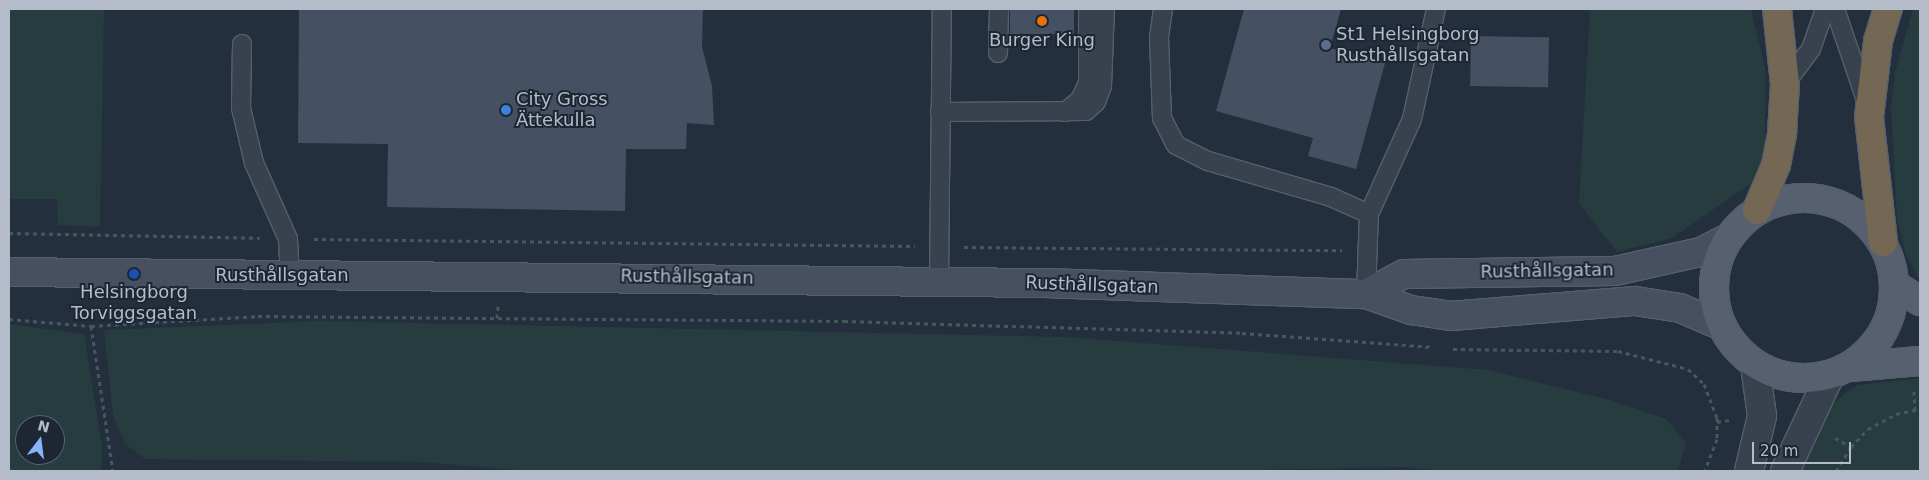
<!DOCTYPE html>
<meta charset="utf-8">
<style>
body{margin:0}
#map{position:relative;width:1929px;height:480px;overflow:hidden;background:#242f3e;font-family:"DejaVu Sans",sans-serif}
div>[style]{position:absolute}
.green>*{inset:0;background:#263c3f}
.building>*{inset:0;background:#455162;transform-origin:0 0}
.path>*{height:3px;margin-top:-1.5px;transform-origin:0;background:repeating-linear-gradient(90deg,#44595c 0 4px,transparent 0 8px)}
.roads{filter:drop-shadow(1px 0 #565f6c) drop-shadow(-1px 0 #565f6c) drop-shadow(0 1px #565f6c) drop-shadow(0 -1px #565f6c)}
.service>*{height:18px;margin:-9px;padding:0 9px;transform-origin:9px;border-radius:9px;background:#38414e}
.minor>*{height:28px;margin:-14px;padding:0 14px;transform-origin:14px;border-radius:14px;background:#38414e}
.secondary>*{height:28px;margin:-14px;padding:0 14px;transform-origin:14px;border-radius:14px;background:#465061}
.primary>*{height:28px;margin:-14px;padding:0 14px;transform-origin:14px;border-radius:14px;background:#56606e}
.primary>.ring{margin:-14px;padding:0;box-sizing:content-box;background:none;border:28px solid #56606e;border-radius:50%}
.motorway>*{height:28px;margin:-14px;padding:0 14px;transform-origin:14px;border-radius:14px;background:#746855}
.dots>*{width:14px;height:14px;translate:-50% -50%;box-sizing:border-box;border:2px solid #1d2633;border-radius:50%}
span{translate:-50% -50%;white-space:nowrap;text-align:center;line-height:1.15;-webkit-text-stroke:4px #1d2633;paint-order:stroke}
.poi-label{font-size:18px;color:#b4bcc9}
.left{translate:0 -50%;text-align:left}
.street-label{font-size:18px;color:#b4bcc9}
.frame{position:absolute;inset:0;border:10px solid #b4bcc9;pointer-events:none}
.north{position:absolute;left:15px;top:415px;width:50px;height:50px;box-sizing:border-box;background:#1d2633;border:1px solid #59626f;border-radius:50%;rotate:15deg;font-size:14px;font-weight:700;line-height:20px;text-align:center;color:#b4bcc9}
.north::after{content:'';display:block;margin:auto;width:18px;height:22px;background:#8ab4f8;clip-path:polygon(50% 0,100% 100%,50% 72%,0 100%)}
.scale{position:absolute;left:1752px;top:442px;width:99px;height:22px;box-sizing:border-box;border:2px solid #b4bcc9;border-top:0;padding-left:6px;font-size:15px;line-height:18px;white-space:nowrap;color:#b4bcc9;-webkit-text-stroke:4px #1d2633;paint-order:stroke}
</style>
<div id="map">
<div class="green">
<div style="clip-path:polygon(9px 9px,104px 9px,100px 227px,58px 225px,57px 199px,9px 199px)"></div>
<div style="clip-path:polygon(1590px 9px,1751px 9px,1765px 68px,1765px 159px,1750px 184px,1672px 238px,1617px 252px,1579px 203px)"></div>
<div style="clip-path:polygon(1913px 9px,1920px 9px,1920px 281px,1906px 255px,1897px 219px,1891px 106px,1895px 72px)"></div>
<div style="clip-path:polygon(319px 321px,1066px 337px,1489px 370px,1610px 400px,1666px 419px,1686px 443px,1678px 471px,1441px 471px,1406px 467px,1213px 471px,528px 471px,421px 462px,145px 459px,125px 444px,113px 415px,104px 330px)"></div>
<div style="clip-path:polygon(evenodd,9px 324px,84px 334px,102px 446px,101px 471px,9px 471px,9px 324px,25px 425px,55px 425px,55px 455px,25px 455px,25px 425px)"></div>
<div style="clip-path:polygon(1920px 378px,1920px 471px,1797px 471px,1832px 406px,1844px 394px,1858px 385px)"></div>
</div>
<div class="building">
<div style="clip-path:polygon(299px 9px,703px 9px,702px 47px,712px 86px,714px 125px,687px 123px,686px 149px,626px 149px,625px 211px,387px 207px,388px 144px,298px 143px)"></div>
<div style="left:1010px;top:9px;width:64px;height:25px"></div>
<div style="clip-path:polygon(1244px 9px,1341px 9px,1330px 48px,1385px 63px,1356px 169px,1308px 156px,1313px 138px,1216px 111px)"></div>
<div style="left:1471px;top:36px;width:78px;height:50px;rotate:1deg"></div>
</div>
<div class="path">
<div style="left:9px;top:233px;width:251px;rotate:1.1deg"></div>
<div style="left:314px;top:239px;width:601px;rotate:0.67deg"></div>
<div style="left:964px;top:247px;width:378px;rotate:0.5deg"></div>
<div style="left:497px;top:318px;width:12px;rotate:-85deg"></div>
<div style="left:9px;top:319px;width:82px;rotate:4.9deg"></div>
<div style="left:91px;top:326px;width:167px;rotate:-3.4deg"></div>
<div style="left:258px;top:316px;width:586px;rotate:0.49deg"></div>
<div style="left:844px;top:321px;width:398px;rotate:1.7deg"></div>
<div style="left:1242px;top:333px;width:191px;rotate:4.2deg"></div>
<div style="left:91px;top:326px;width:147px;rotate:81.4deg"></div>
<div style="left:1453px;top:349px;width:165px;rotate:0.7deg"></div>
<div style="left:1618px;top:351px;width:72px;rotate:14.4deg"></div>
<div style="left:1688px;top:369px;width:22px;rotate:43deg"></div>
<div style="left:1704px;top:384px;width:36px;rotate:69deg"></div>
<div style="left:1717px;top:418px;width:21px;rotate:90deg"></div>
<div style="left:1717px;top:439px;width:34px;rotate:111deg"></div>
<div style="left:1914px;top:391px;width:19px;rotate:87deg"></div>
<div style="left:1717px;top:422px;width:12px;rotate:-9deg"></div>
<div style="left:1835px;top:438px;width:18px;rotate:29deg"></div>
<div style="left:1836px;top:471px;width:28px;rotate:-58deg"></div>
<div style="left:1851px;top:447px;width:25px;rotate:-47deg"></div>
<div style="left:1868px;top:429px;width:32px;rotate:-28deg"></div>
<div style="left:1896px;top:414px;width:25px;rotate:-12deg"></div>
</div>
<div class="roads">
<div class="service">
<div style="left:1163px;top:9px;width:28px;rotate:98deg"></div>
<div style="left:1159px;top:37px;width:81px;rotate:87.9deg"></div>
<div style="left:1162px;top:118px;width:30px;rotate:63deg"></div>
<div style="left:1176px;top:145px;width:36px;rotate:27deg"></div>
<div style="left:1208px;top:161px;width:128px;rotate:16.3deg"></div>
<div style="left:1331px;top:197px;width:42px;rotate:24.1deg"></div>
<div style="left:1835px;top:9px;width:93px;rotate:71.2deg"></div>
<div style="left:242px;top:44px;width:64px;rotate:90.9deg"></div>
<div style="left:241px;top:108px;width:57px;rotate:76.7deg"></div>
<div style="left:254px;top:163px;width:83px;rotate:65.9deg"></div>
<div style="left:288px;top:239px;width:36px;rotate:87deg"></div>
<div style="left:998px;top:53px;width:44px;rotate:-88.7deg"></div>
<div style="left:1785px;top:84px;width:44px;rotate:-53.4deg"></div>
<div style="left:1811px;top:49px;width:42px;rotate:-70.7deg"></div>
<div style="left:940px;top:112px;width:146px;rotate:-0.4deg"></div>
<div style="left:1086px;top:111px;width:13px;rotate:-42deg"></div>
<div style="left:1096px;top:102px;width:17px;rotate:-69deg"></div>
<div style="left:1102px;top:86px;width:77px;rotate:-87.8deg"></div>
<div style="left:1065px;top:112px;width:19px;rotate:-39deg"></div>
<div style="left:1080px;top:100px;width:19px;rotate:-65deg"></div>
<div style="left:1088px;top:83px;width:74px;rotate:-90deg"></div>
<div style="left:939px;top:281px;width:272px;rotate:-89.4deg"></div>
<div style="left:1366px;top:294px;width:80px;rotate:-87.9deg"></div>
<div style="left:1369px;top:214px;width:104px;rotate:-65.6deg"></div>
<div style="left:1412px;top:119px;width:113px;rotate:-77.7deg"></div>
</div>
<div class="minor">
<div style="left:1749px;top:471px;width:57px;rotate:-76.7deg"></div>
<div style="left:1762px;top:416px;width:51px;rotate:-97.8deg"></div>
<div style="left:1785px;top:471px;width:106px;rotate:-64.9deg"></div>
</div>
<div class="secondary">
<div style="left:9px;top:272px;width:1036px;rotate:0.61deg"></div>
<div style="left:1045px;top:283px;width:321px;rotate:2deg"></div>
<div style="left:1366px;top:294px;width:48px;rotate:19.6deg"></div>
<div style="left:1411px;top:310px;width:40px;rotate:8.5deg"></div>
<div style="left:1451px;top:316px;width:185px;rotate:-4.7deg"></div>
<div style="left:1635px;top:301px;width:46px;rotate:8.8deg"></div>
<div style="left:1680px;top:308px;width:46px;rotate:23.2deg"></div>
<div style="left:1366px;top:294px;width:43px;rotate:-27.8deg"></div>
<div style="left:1404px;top:274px;width:211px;rotate:-0.8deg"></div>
<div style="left:1615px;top:271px;width:88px;rotate:-12.5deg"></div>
<div style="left:1701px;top:252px;width:29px;rotate:-27deg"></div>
</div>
<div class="primary">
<div class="ring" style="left:1714px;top:198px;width:152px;height:152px"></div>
<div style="left:1895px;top:285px;width:30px;rotate:33deg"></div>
<div style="left:1850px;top:367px;width:70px;rotate:-4.9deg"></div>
</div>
<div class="motorway">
<div style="left:1757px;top:210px;width:49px;rotate:-67.1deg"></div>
<div style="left:1776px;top:165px;width:33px;rotate:-79deg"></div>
<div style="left:1782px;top:133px;width:49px;rotate:-86.5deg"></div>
<div style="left:1785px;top:84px;width:75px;rotate:-96.1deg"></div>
<div style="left:1883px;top:242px;width:126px;rotate:-96.4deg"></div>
<div style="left:1869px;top:117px;width:77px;rotate:-83.2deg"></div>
<div style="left:1878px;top:41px;width:34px;rotate:-73deg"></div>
</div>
</div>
<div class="dots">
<div style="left:1042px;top:21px;background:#e8710a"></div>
<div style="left:1326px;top:45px;background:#5c6f8a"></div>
<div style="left:506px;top:110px;background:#3f7fe0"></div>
<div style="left:134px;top:274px;background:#1a4fb4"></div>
</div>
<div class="poi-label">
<span class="left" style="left:1336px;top:45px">St1 Helsingborg<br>Rusthållsgatan</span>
<span style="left:1042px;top:40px">Burger King</span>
<span class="left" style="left:516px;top:110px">City Gross<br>Ättekulla</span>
<span style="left:134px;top:303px">Helsingborg<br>Torviggsgatan</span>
</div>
<div class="street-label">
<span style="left:1547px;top:271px;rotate:-1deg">Rusthållsgatan</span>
<span style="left:282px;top:275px">Rusthållsgatan</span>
<span style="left:687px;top:277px;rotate:1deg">Rusthållsgatan</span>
<span style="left:1092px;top:285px;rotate:2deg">Rusthållsgatan</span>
</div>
<div class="frame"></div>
<div class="north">N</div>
<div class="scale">20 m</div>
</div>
